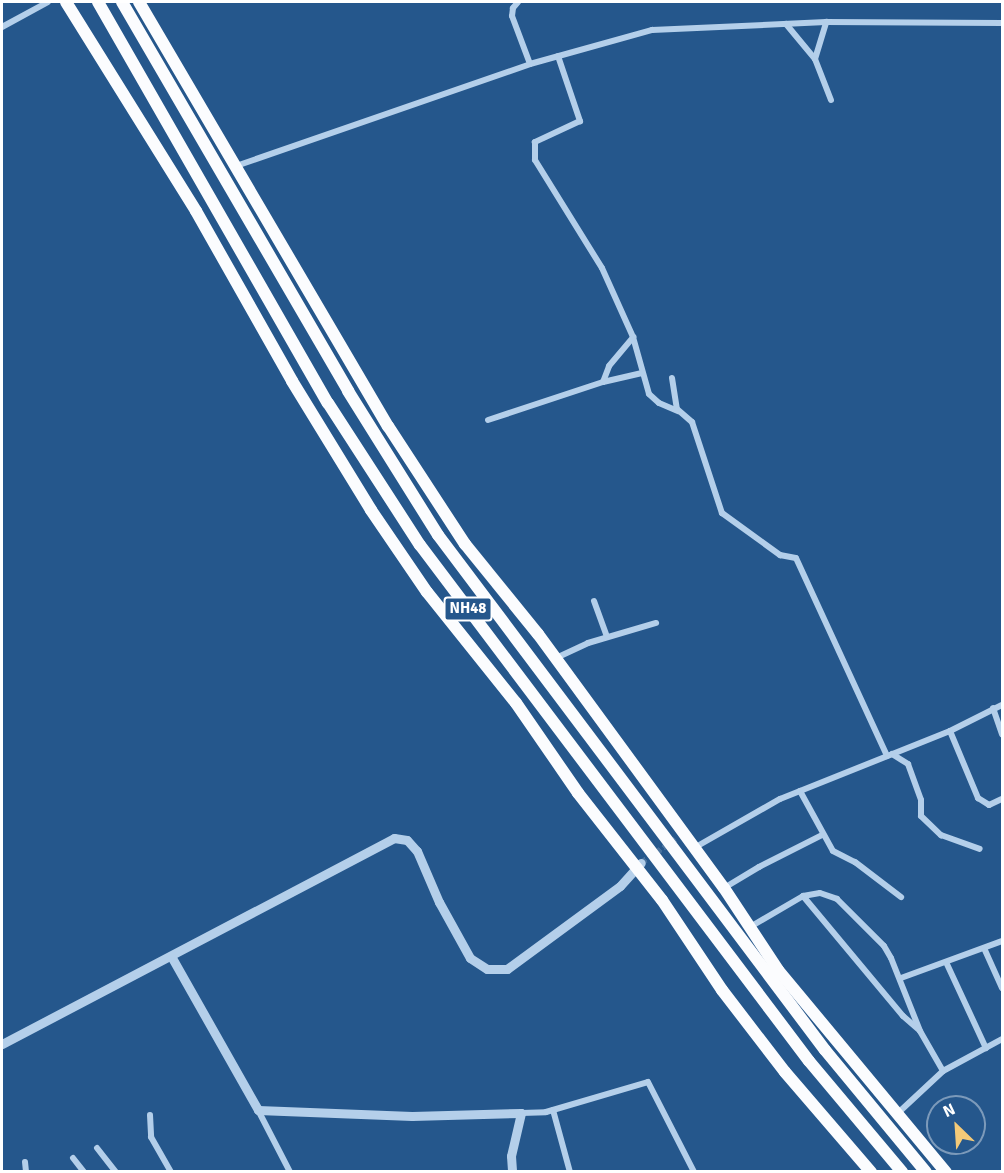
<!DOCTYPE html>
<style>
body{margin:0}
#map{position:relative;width:1004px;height:1173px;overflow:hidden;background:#25578c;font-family:Signika,sans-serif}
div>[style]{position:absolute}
.minor-tunnel>*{height:6px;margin-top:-3px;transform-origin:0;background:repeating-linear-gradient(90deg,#46709d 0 6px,transparent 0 9px)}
.minor>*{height:6px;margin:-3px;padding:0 3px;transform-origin:3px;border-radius:3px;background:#b4cfea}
.tertiary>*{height:9px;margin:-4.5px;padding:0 4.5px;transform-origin:4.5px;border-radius:4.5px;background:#b4cfea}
.trunk>*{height:12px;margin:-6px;padding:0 6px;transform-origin:6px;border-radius:6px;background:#fbfcfe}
span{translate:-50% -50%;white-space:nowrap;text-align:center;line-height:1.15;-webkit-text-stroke:6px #25578c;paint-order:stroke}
.shield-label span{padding:2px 4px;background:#25578c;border:2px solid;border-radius:4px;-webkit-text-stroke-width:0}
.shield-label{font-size:15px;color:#fff;font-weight:700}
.frame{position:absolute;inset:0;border:3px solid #fff;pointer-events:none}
.north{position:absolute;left:926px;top:1095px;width:60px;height:60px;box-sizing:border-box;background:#25578c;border:2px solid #7c9aba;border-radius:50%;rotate:335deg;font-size:16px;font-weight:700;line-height:24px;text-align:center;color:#fff}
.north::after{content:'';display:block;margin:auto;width:21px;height:27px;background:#f4ca78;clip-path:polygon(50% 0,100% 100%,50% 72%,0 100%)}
</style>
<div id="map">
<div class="minor-tunnel">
<div style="left:641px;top:863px;width:42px;rotate:-34.4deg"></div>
</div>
<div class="minor">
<div style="left:518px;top:2px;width:8px;rotate:130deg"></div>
<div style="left:513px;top:8px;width:8px;rotate:97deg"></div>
<div style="left:512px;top:16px;width:51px;rotate:69.4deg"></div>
<div style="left:786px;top:24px;width:45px;rotate:50.4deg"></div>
<div style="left:815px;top:59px;width:44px;rotate:68.7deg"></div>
<div style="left:2px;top:27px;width:52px;rotate:-28.5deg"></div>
<div style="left:558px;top:56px;width:69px;rotate:71.3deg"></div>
<div style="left:580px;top:121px;width:50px;rotate:155deg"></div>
<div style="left:535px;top:142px;width:18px;rotate:90deg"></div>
<div style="left:535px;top:160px;width:127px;rotate:58.2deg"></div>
<div style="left:602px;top:268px;width:76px;rotate:65.8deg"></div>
<div style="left:633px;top:337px;width:59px;rotate:74.3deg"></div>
<div style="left:649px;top:394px;width:13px;rotate:42deg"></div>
<div style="left:659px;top:403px;width:21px;rotate:23deg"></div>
<div style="left:815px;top:59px;width:39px;rotate:-73deg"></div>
<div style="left:236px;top:166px;width:311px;rotate:-19.1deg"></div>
<div style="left:530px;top:64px;width:127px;rotate:-15.6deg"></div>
<div style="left:652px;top:30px;width:174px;rotate:-2.6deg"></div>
<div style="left:826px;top:22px;width:176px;rotate:0.3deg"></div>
<div style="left:672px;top:378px;width:31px;rotate:81deg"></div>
<div style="left:677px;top:409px;width:20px;rotate:41deg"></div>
<div style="left:692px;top:422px;width:96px;rotate:71.8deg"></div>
<div style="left:722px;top:513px;width:72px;rotate:35.9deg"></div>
<div style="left:780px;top:555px;width:16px;rotate:11deg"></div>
<div style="left:796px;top:558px;width:218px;rotate:65.3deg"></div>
<div style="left:603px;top:382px;width:17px;rotate:-69deg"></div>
<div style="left:609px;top:366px;width:38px;rotate:-50deg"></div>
<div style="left:488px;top:420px;width:121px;rotate:-18.3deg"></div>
<div style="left:603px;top:382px;width:40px;rotate:-13deg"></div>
<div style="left:594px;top:601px;width:38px;rotate:70deg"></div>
<div style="left:556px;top:658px;width:35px;rotate:-25deg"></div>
<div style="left:588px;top:643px;width:71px;rotate:-16.4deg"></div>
<div style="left:993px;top:708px;width:28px;rotate:71deg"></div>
<div style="left:950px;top:731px;width:73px;rotate:67.3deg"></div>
<div style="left:978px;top:798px;width:13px;rotate:32deg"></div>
<div style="left:989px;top:805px;width:14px;rotate:-25deg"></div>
<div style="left:892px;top:754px;width:19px;rotate:32deg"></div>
<div style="left:908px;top:764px;width:38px;rotate:70deg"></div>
<div style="left:921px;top:800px;width:16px;rotate:90deg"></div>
<div style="left:921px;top:816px;width:28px;rotate:44deg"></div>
<div style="left:941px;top:835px;width:41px;rotate:19.7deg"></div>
<div style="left:800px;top:791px;width:68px;rotate:61.2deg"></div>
<div style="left:833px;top:851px;width:25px;rotate:27deg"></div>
<div style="left:855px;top:862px;width:58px;rotate:37.3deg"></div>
<div style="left:694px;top:848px;width:99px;rotate:-29.7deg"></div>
<div style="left:780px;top:799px;width:183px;rotate:-21.8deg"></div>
<div style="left:950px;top:731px;width:58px;rotate:-26.6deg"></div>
<div style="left:724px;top:888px;width:41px;rotate:-31deg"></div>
<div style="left:759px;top:867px;width:71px;rotate:-26.9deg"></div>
<div style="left:803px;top:896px;width:156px;rotate:50.2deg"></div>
<div style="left:903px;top:1016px;width:21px;rotate:41deg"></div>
<div style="left:750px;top:927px;width:61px;rotate:-30.3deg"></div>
<div style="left:803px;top:896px;width:17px;rotate:-10deg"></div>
<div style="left:820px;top:893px;width:18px;rotate:19deg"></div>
<div style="left:837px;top:899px;width:66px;rotate:45deg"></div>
<div style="left:884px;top:946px;width:14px;rotate:60deg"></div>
<div style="left:891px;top:958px;width:79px;rotate:68.3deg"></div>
<div style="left:920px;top:1031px;width:46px;rotate:60.1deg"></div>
<div style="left:984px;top:948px;width:44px;rotate:65.8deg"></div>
<div style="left:946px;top:962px;width:95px;rotate:65.1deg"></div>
<div style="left:901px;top:978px;width:108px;rotate:-20.1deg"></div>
<div style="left:258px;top:1110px;width:70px;rotate:62.7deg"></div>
<div style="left:553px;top:1110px;width:64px;rotate:74.7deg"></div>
<div style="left:521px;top:1113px;width:25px;rotate:-2deg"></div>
<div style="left:546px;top:1112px;width:106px;rotate:-16.4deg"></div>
<div style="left:648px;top:1082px;width:101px;rotate:62.9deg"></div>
<div style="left:898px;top:1113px;width:62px;rotate:-43deg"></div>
<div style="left:943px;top:1071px;width:67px;rotate:-28.5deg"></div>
<div style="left:150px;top:1115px;width:22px;rotate:87deg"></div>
<div style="left:151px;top:1137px;width:40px;rotate:60.3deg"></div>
<div style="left:97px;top:1148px;width:31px;rotate:52deg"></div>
<div style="left:73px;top:1158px;width:18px;rotate:52deg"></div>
<div style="left:25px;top:1162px;width:10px;rotate:84deg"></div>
</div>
<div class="tertiary">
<div style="left:171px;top:956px;width:177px;rotate:60.5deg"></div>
<div style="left:258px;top:1110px;width:154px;rotate:2.2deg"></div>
<div style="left:412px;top:1116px;width:109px;rotate:-1.6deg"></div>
<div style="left:521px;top:1113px;width:44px;rotate:103.1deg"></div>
<div style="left:511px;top:1156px;width:16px;rotate:86deg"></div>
<div style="left:2px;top:1044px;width:443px;rotate:-27.7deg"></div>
<div style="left:394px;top:838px;width:13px;rotate:9deg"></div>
<div style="left:407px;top:840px;width:15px;rotate:48deg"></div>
<div style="left:417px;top:851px;width:56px;rotate:66.7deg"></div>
<div style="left:439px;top:902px;width:64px;rotate:61deg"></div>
<div style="left:470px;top:958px;width:20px;rotate:33deg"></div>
<div style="left:487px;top:969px;width:20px"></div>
<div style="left:507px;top:969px;width:140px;rotate:-36.3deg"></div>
<div style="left:620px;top:886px;width:31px;rotate:-48deg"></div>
</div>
<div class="trunk">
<div style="left:66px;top:2px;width:246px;rotate:58.1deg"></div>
<div style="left:196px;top:211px;width:195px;rotate:60.5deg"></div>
<div style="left:292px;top:381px;width:151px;rotate:58.5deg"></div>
<div style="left:371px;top:510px;width:99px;rotate:55.7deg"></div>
<div style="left:427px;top:592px;width:142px;rotate:51.3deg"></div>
<div style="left:516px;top:703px;width:109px;rotate:55.4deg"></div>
<div style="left:578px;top:793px;width:136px;rotate:51.9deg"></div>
<div style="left:662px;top:900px;width:108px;rotate:56.3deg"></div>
<div style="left:722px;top:990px;width:103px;rotate:52.5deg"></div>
<div style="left:785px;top:1072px;width:132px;rotate:49.3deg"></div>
<div style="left:98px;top:2px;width:462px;rotate:60.2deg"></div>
<div style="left:328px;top:403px;width:169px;rotate:57.1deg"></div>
<div style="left:420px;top:545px;width:646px;rotate:52.99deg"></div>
<div style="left:809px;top:1061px;width:145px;rotate:50deg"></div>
<div style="left:122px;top:2px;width:450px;rotate:59.8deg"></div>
<div style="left:348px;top:391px;width:170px;rotate:58deg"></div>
<div style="left:438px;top:535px;width:644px;rotate:53.08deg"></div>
<div style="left:825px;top:1050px;width:158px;rotate:50.4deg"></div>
<div style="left:139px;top:2px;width:492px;rotate:59.6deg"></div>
<div style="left:388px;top:426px;width:141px;rotate:56.9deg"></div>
<div style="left:465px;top:544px;width:116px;rotate:51deg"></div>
<div style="left:538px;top:634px;width:315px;rotate:53.8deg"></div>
<div style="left:724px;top:888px;width:98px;rotate:56.6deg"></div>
<div style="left:778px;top:970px;width:263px;rotate:50.3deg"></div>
</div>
<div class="shield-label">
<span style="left:468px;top:609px">NH48</span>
</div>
<div class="frame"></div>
<div class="north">N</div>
</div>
